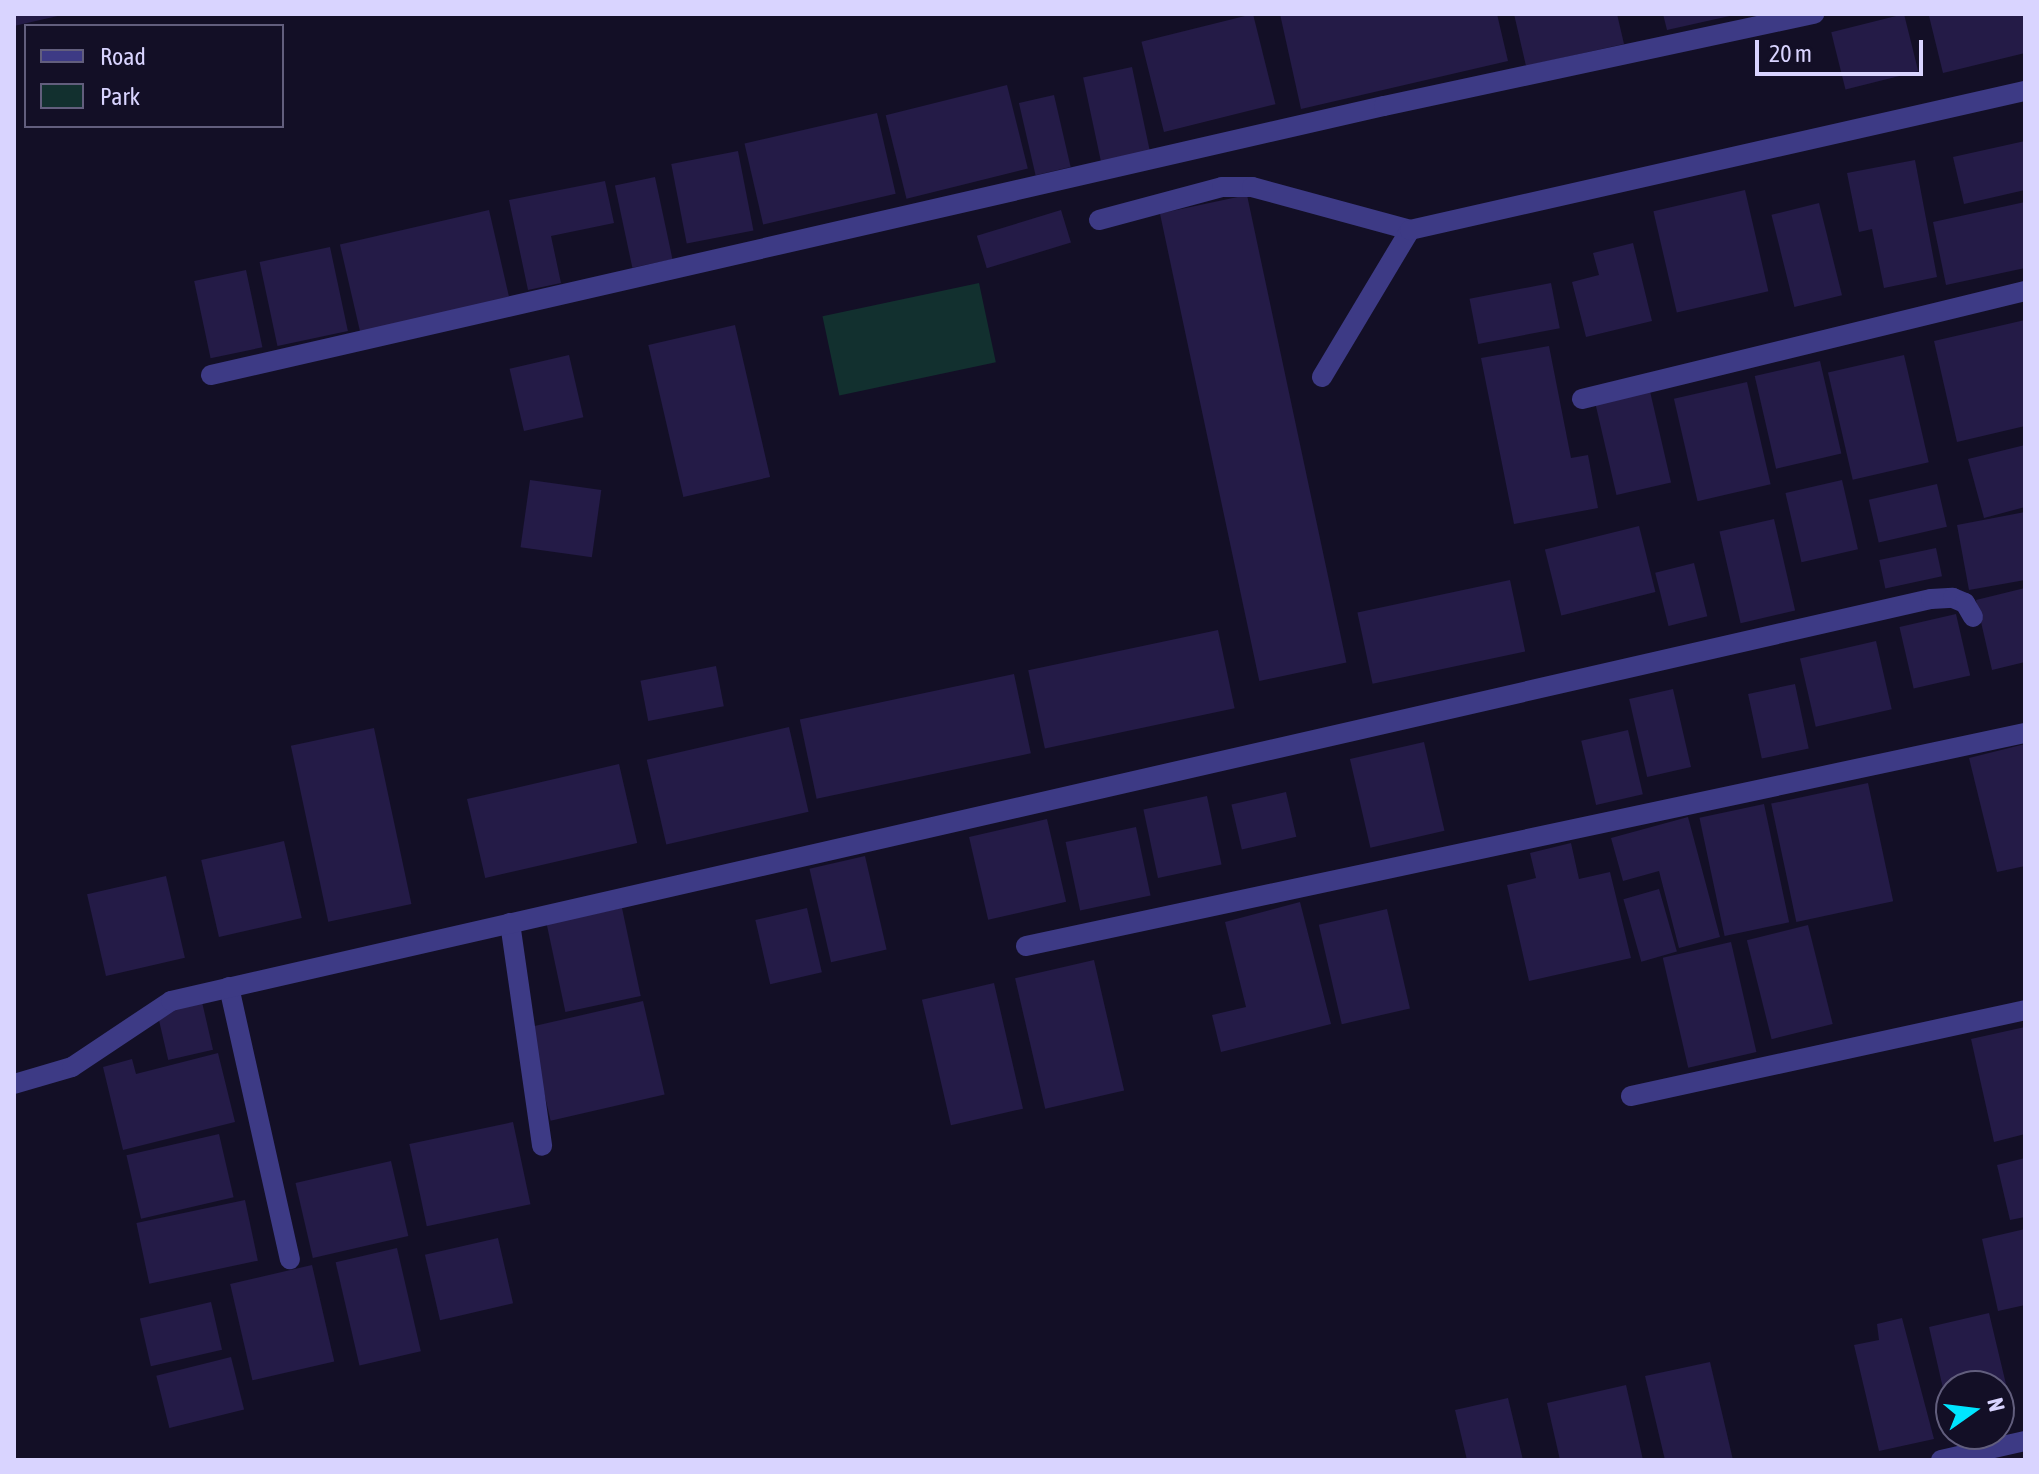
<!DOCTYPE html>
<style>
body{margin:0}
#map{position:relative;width:2039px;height:1474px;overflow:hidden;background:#130f26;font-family:"Asap Condensed",sans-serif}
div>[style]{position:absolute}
.green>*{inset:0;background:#12302f;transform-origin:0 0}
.building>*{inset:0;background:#241b47;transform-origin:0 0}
.service>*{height:20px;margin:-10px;padding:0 10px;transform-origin:10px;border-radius:10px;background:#3d3a85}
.minor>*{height:20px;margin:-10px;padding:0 10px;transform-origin:10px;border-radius:10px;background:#3d3a85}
span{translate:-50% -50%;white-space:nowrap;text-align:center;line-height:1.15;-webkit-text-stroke:6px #130f26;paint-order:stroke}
.frame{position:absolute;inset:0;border:16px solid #d9d4ff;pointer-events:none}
.legend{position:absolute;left:24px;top:24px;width:260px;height:104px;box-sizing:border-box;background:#130f26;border:2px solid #625e7d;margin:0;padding:10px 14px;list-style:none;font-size:24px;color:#d9d4ff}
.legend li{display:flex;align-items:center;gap:16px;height:40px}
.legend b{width:40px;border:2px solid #625e7d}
.north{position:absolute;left:1935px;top:1370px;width:80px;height:80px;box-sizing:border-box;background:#130f26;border:2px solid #625e7d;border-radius:50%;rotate:76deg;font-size:22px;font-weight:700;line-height:32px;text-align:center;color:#d9d4ff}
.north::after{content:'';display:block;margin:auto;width:28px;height:36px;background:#00e5ff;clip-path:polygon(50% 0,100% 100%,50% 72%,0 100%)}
.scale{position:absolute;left:1755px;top:40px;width:168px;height:36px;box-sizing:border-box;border:4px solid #d9d4ff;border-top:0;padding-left:10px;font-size:24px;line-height:28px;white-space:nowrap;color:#d9d4ff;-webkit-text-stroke:6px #130f26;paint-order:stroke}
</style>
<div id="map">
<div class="green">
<div style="left:979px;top:283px;width:81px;height:160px;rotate:78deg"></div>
</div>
<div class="building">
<div style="clip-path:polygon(14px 14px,62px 14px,62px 15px,14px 26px)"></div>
<div style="left:1253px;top:14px;width:93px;height:115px;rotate:76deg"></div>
<div style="clip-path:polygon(1280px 14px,1497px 14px,1508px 61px,1301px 109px)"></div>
<div style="clip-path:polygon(1514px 14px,1617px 14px,1624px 44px,1526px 66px)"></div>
<div style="clip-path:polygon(1663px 14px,1734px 14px,1734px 15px,1667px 30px)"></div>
<div style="left:1904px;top:14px;width:59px;height:75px;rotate:76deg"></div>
<div style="clip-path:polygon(2025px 14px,2025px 53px,1943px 73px,1929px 16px)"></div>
<div style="left:1132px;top:67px;width:88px;height:50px;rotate:78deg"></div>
<div style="left:1007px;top:85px;width:86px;height:125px;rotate:76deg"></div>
<div style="left:1054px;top:95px;width:74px;height:36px;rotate:77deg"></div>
<div style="left:877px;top:113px;width:83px;height:136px;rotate:77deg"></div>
<div style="clip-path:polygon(2025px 141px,2025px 190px,1964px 204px,1953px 157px)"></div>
<div style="left:738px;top:151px;width:81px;height:68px;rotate:79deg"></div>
<div style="clip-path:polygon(1915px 160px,1937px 277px,1884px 288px,1872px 229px,1859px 232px,1847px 173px)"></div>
<div style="left:655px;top:177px;width:84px;height:41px;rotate:78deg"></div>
<div style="clip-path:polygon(605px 181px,614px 223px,551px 236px,561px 283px,528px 290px,509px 200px)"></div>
<div style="left:1745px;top:190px;width:104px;height:94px;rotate:77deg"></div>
<div style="left:1247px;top:195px;width:478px;height:89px;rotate:78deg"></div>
<div style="clip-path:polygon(2025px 202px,2025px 268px,1946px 285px,1933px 222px)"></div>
<div style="left:1819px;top:203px;width:95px;height:49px;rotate:76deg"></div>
<div style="left:489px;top:210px;width:90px;height:153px;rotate:77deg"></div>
<div style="left:1061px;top:210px;width:34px;height:88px;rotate:73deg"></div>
<div style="clip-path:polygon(1633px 243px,1652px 321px,1586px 337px,1572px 282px,1599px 275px,1593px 253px)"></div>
<div style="left:330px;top:247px;width:86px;height:72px;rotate:78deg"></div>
<div style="left:246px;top:270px;width:79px;height:53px;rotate:78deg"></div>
<div style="left:1551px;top:283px;width:46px;height:83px;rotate:79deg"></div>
<div style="clip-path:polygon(2025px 320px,2025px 426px,1957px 442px,1934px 341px)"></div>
<div style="left:735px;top:325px;width:156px;height:89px;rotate:77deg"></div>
<div style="clip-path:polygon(1549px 346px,1571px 458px,1588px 455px,1598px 508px,1514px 524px,1481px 358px)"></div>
<div style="left:569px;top:355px;width:64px;height:61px;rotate:77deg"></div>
<div style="left:1904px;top:355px;width:110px;height:78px;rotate:77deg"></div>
<div style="left:1820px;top:361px;width:95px;height:67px;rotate:77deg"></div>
<div style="left:1747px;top:382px;width:105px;height:75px;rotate:77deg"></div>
<div style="left:1649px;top:387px;width:98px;height:56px;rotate:77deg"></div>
<div style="clip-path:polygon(2025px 445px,2025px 507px,1984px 518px,1968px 459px)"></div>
<div style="left:530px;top:480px;width:72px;height:68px;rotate:8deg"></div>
<div style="left:1842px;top:480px;width:71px;height:58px;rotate:77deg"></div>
<div style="left:1937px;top:484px;width:44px;height:70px;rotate:77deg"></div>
<div style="clip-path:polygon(2025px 512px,2025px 580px,1969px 590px,1957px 525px)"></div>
<div style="left:1774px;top:519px;width:94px;height:56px;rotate:77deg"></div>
<div style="left:1639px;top:526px;width:68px;height:97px;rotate:76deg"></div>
<div style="left:1936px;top:548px;width:29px;height:58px;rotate:78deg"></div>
<div style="left:1694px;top:563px;width:55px;height:40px;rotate:76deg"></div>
<div style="left:1510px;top:580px;width:73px;height:156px;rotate:78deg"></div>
<div style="clip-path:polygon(2025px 588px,2025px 662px,1992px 670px,1976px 600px)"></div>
<div style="left:1956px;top:614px;width:63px;height:58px;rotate:77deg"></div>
<div style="left:1218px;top:630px;width:80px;height:194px;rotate:78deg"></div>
<div style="left:1876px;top:641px;width:70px;height:78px;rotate:77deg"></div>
<div style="left:716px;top:666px;width:41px;height:77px;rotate:79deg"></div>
<div style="left:1014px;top:674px;width:81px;height:219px;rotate:78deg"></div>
<div style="left:1795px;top:684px;width:66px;height:48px;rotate:78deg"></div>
<div style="left:1673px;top:689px;width:80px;height:45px;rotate:77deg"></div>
<div style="left:789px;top:727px;width:87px;height:146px;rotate:77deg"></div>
<div style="left:374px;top:728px;width:180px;height:85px;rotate:78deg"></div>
<div style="left:1628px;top:730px;width:66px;height:48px;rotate:77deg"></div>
<div style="left:1424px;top:742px;width:91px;height:76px;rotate:77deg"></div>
<div style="clip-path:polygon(2025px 744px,2025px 866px,1997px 872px,1969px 758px)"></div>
<div style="left:619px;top:764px;width:81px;height:156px;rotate:77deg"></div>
<div style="left:1868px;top:783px;width:121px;height:99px;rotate:78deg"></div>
<div style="left:1286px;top:792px;width:46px;height:56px;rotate:77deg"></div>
<div style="left:1207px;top:796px;width:70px;height:65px;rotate:78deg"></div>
<div style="left:1764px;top:804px;width:121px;height:66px;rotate:78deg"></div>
<div style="clip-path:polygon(1688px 817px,1720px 937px,1679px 948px,1659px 871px,1623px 881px,1611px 838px)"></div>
<div style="left:1047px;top:819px;width:85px;height:80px;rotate:77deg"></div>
<div style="left:1136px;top:827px;width:70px;height:72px;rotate:78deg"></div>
<div style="left:284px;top:841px;width:79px;height:85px;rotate:77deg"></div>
<div style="clip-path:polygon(1571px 843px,1579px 879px,1610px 872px,1631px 958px,1529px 981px,1507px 885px,1536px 878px,1530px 853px)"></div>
<div style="left:865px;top:856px;width:96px;height:57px;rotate:77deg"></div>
<div style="left:166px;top:876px;width:84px;height:81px;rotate:77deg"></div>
<div style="left:1659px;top:889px;width:65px;height:37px;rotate:74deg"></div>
<div style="clip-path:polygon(1300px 902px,1331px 1024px,1221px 1052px,1212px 1015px,1246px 1007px,1225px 922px)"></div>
<div style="left:622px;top:908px;width:90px;height:77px;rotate:78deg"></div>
<div style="left:807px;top:908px;width:66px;height:53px;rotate:77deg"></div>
<div style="left:1387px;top:909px;width:102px;height:70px;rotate:77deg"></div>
<div style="left:1808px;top:925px;width:102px;height:63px;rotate:76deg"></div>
<div style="left:1731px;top:942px;width:113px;height:70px;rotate:77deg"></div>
<div style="left:1094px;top:960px;width:134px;height:81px;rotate:77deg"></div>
<div style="left:994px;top:983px;width:129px;height:74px;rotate:77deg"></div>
<div style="left:643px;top:1001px;width:96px;height:117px;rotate:77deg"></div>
<div style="left:202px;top:1002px;width:49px;height:46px;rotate:77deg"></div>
<div style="clip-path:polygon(2025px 1027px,2025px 1134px,1994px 1142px,1971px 1039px)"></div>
<div style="clip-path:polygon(218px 1053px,235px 1122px,123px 1150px,103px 1067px,132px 1059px,136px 1074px)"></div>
<div style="left:513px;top:1122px;width:84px;height:106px;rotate:78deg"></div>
<div style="left:219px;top:1134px;width:65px;height:95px;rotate:77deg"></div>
<div style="clip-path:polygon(2025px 1158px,2025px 1217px,2010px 1220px,1997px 1165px)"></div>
<div style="left:391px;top:1161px;width:77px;height:98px;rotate:77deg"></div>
<div style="left:245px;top:1200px;width:62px;height:111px;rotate:78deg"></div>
<div style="clip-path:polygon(2025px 1229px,2025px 1305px,1998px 1311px,1982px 1239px)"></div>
<div style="left:498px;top:1238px;width:67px;height:75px;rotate:77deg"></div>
<div style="left:397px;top:1248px;width:106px;height:63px;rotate:77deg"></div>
<div style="left:312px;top:1265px;width:99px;height:84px;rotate:77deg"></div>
<div style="left:211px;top:1302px;width:49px;height:73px;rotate:77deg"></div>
<div style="clip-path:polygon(1989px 1313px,2010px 1401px,1999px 1404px,1999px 1386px,1951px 1386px,1950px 1419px,1929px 1327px)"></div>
<div style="clip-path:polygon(1902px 1318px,1934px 1439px,1879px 1451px,1854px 1345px,1879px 1340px,1877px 1324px)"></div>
<div style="left:231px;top:1357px;width:54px;height:77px;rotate:76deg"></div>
<div style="clip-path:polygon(1710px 1362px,1733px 1460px,1665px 1460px,1645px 1376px)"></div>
<div style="clip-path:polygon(1626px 1385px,1643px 1460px,1560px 1460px,1547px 1403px)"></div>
<div style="clip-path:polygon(1508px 1398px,1523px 1460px,1467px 1460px,1455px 1410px)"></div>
</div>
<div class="service">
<div style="left:1099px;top:220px;width:127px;rotate:-15deg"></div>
<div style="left:1222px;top:187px;width:30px"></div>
<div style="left:1252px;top:187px;width:164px;rotate:15.2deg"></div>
<div style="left:1322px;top:377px;width:171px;rotate:-59.1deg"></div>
<div style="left:1410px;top:230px;width:631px;rotate:-12.74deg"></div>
</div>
<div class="minor">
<div style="left:211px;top:375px;width:1203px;rotate:-12.92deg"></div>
<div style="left:1384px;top:106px;width:440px;rotate:-12.1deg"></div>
<div style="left:1582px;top:399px;width:456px;rotate:-13.7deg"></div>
<div style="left:510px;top:923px;width:225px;rotate:81.8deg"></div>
<div style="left:1026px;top:946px;width:1021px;rotate:-12.04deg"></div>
<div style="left:229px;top:987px;width:279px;rotate:77.4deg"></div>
<div style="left:14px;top:1084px;width:60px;rotate:-16.3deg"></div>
<div style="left:72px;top:1067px;width:119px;rotate:-33.7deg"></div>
<div style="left:171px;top:1001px;width:1805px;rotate:-12.87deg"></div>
<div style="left:1931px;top:599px;width:22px;rotate:-3deg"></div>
<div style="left:1953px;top:598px;width:13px;rotate:23deg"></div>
<div style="left:1965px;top:603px;width:16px;rotate:60deg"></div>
<div style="left:1631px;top:1096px;width:403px;rotate:-12.3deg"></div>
<div style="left:1941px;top:1460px;width:86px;rotate:-12.7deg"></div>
</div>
<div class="frame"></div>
<ul class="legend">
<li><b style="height:10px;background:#3d3a85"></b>Road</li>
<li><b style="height:22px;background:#12302f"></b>Park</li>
</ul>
<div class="north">N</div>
<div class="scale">20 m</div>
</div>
